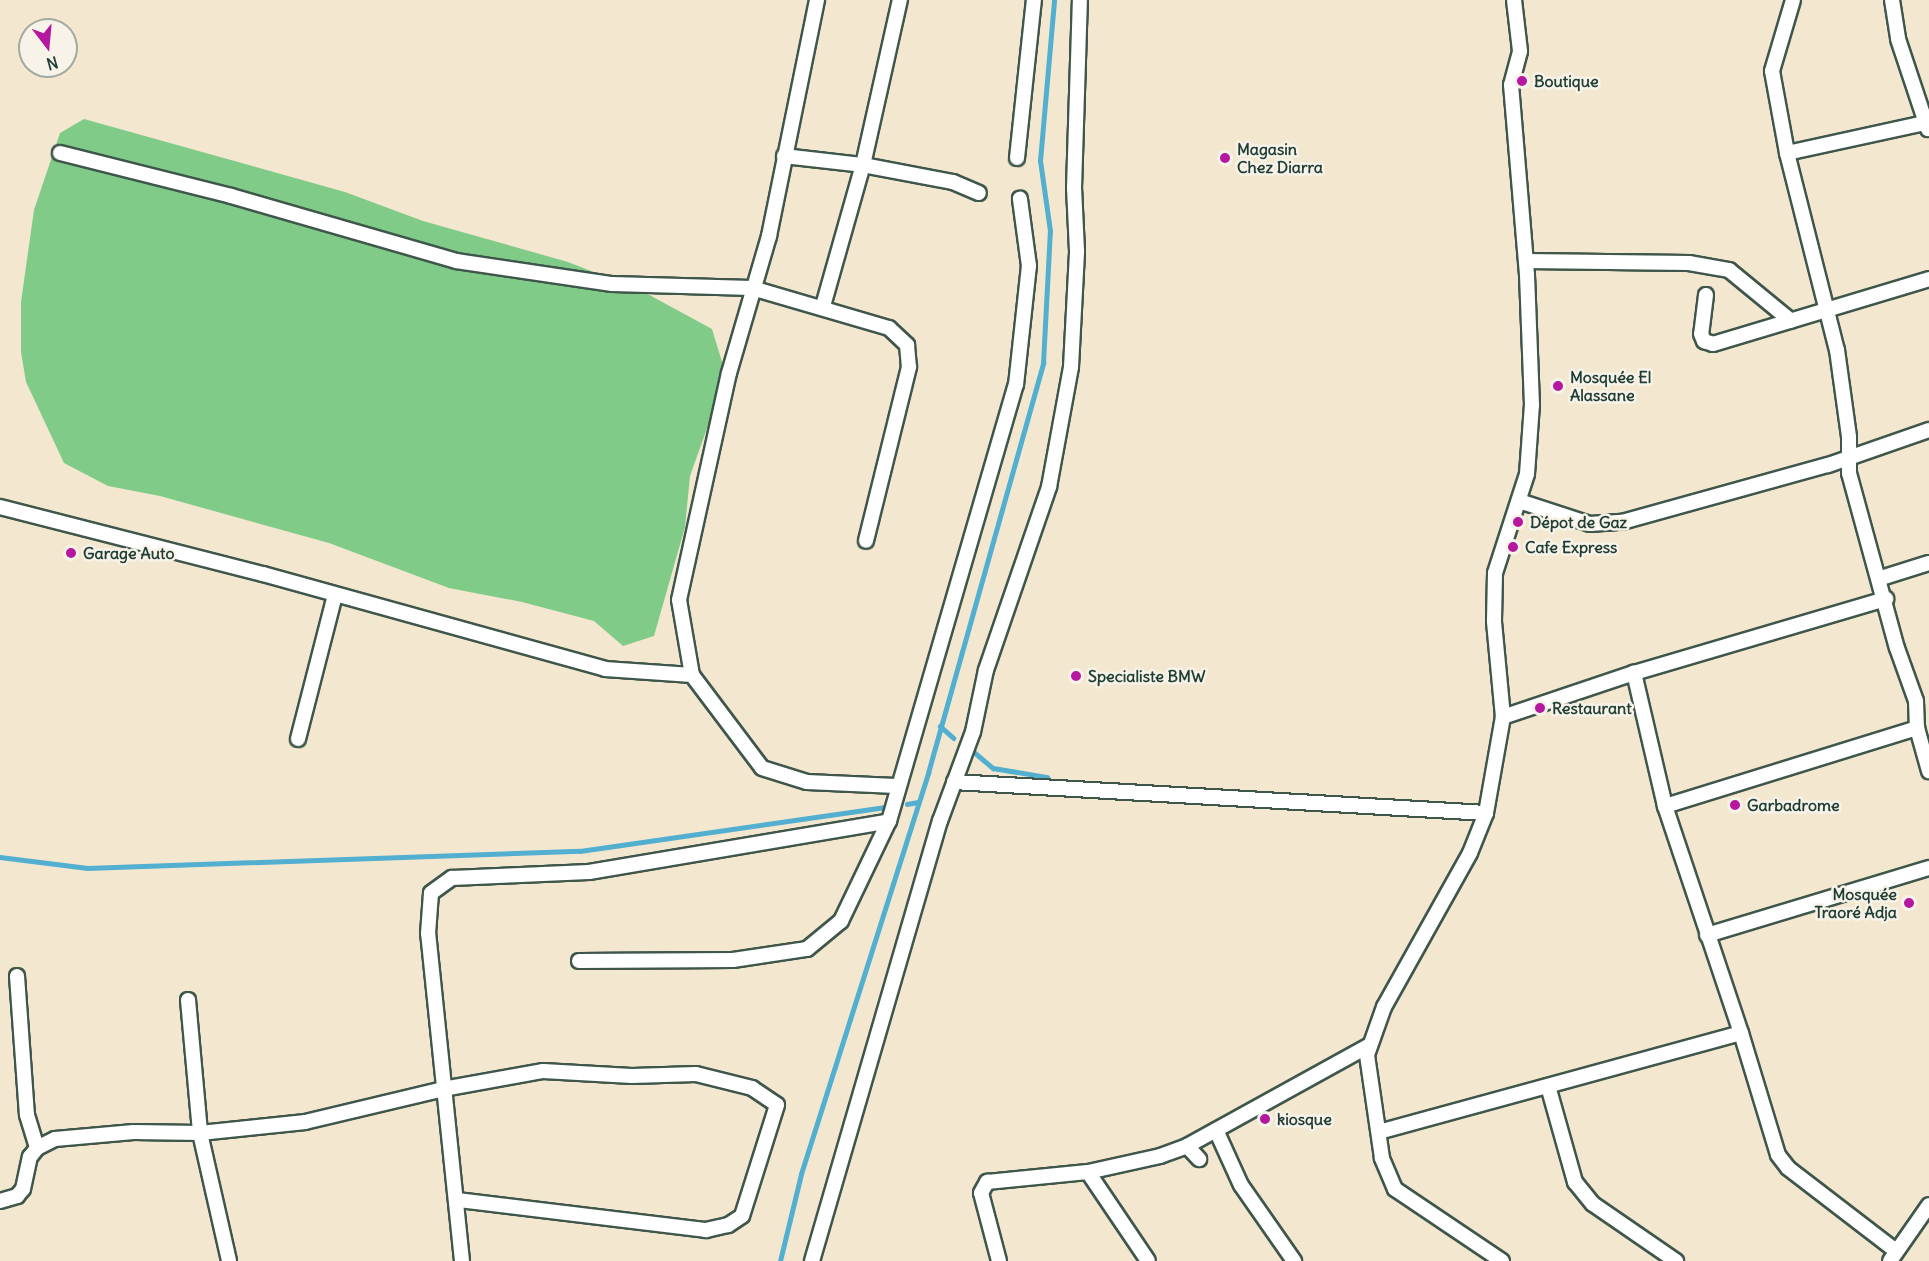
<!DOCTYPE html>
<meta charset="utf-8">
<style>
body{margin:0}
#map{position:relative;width:1929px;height:1261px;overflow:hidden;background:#f3e7d0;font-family:Delius,sans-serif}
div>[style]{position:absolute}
.green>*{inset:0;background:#81cb88}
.stream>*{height:4.5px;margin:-2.25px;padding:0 2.25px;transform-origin:2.25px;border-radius:2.25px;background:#52afd0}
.roads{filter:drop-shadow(2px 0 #3f564b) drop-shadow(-2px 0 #3f564b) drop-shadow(0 2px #3f564b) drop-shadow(0 -2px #3f564b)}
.minor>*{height:14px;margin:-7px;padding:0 7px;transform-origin:7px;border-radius:7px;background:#fff}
.dots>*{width:16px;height:16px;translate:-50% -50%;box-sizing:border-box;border:3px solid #f7f3e8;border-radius:50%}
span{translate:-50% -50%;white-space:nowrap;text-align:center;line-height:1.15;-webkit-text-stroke:5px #f7f3e8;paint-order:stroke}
.poi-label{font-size:16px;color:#1f3d34;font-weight:700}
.left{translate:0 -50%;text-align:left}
.right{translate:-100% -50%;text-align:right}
.north{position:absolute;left:18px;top:18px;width:60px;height:60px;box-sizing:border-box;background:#f7f3e8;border:2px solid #a1aaa0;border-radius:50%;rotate:164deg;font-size:16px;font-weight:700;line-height:24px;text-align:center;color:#1f3d34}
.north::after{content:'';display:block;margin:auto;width:21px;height:27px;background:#b5179e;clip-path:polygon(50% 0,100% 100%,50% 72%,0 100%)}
</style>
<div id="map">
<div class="green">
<div style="clip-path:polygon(84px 119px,345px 192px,423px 221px,568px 262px,642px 291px,712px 329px,726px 375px,690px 476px,685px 527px,654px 636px,623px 646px,594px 621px,522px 602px,449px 588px,329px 543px,160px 496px,108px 486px,64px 463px,26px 382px,21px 352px,21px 302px,34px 210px,60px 133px)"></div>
</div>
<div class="stream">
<div style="left:940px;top:726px;width:18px;rotate:41deg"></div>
<div style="left:974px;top:752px;width:25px;rotate:40deg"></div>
<div style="left:993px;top:768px;width:55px;rotate:9.5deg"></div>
<div style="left:907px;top:804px;width:11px;rotate:-10deg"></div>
<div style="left:0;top:857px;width:88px;rotate:7.2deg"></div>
<div style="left:87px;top:868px;width:493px;rotate:-2deg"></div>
<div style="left:580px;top:851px;width:310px;rotate:-8.2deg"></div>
<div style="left:780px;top:1261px;width:89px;rotate:-76.4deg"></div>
<div style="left:801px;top:1174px;width:421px;rotate:-72.4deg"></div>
<div style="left:928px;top:773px;width:426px;rotate:-74.3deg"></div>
<div style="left:1043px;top:363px;width:132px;rotate:-87deg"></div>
<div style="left:1050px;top:231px;width:71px;rotate:-98.1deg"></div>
<div style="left:1040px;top:161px;width:162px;rotate:-85deg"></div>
</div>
<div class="roads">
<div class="minor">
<div style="left:1793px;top:0;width:74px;rotate:106.5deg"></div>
<div style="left:1772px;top:71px;width:83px;rotate:79.6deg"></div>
<div style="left:1787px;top:153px;width:203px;rotate:75.8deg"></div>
<div style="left:1837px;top:350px;width:88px;rotate:82.1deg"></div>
<div style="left:1849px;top:437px;width:36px;rotate:90deg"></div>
<div style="left:1849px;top:473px;width:181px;rotate:74.7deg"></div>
<div style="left:1897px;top:648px;width:56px;rotate:70.3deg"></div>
<div style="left:1916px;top:701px;width:27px;rotate:88deg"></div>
<div style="left:1917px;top:728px;width:45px;rotate:74.4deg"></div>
<div style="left:1892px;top:0;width:39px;rotate:81deg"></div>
<div style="left:1898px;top:39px;width:95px;rotate:71.6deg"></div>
<div style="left:60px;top:153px;width:176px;rotate:14.1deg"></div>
<div style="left:231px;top:196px;width:234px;rotate:16.1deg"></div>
<div style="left:456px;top:261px;width:158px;rotate:8.4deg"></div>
<div style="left:612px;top:284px;width:140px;rotate:1.6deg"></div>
<div style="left:752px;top:288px;width:143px;rotate:16.3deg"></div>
<div style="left:889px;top:328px;width:25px;rotate:43deg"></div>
<div style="left:907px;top:345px;width:22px;rotate:85deg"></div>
<div style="left:909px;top:367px;width:179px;rotate:103.9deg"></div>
<div style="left:1787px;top:153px;width:145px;rotate:-12.3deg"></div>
<div style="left:784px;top:156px;width:80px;rotate:6.5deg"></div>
<div style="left:863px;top:165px;width:169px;rotate:-77.4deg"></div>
<div style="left:1017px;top:158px;width:159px;rotate:-83.9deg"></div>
<div style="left:1526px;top:261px;width:163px;rotate:0.7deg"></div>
<div style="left:1689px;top:263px;width:41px;rotate:9.9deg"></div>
<div style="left:1729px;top:270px;width:80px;rotate:39.4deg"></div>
<div style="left:1706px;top:295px;width:39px;rotate:97deg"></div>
<div style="left:1701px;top:334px;width:8px;rotate:67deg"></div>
<div style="left:1704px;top:341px;width:9px;rotate:18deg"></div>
<div style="left:1713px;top:344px;width:226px;rotate:-16.7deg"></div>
<div style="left:823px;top:306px;width:147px;rotate:-74.2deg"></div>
<div style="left:863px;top:165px;width:92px;rotate:10.7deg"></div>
<div style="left:953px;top:182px;width:28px;rotate:23deg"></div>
<div style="left:1519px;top:501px;width:75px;rotate:17.9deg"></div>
<div style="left:1590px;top:524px;width:32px;rotate:-4deg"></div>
<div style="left:1622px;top:522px;width:214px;rotate:-15.5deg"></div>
<div style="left:1828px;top:465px;width:107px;rotate:-19.1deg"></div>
<div style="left:0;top:507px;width:271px;rotate:14.3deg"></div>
<div style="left:263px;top:574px;width:355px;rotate:15.5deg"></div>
<div style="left:605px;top:669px;width:87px;rotate:3.9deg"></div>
<div style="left:692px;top:675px;width:116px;rotate:53deg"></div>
<div style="left:762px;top:768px;width:47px;rotate:17.3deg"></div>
<div style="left:807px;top:782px;width:89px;rotate:2.6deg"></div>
<div style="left:1881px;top:578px;width:50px;rotate:-17.4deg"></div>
<div style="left:692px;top:675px;width:76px;rotate:-99.8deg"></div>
<div style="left:679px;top:600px;width:232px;rotate:-77.6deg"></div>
<div style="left:729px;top:373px;width:143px;rotate:-73.7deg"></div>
<div style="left:769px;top:236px;width:241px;rotate:-78.5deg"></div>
<div style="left:1503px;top:717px;width:138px;rotate:-18.6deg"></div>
<div style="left:1634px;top:673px;width:263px;rotate:-16.4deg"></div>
<div style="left:298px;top:739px;width:149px;rotate:-75.6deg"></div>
<div style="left:954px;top:782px;width:533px;rotate:3.33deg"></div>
<div style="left:1665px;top:806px;width:264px;rotate:-17.2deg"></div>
<div style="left:1707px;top:935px;width:232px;rotate:-16.8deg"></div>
<div style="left:579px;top:961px;width:154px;rotate:-0.4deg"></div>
<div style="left:733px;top:960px;width:75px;rotate:-8.5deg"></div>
<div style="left:807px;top:949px;width:44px;rotate:-39.5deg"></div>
<div style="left:841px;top:921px;width:111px;rotate:-64.4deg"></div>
<div style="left:17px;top:976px;width:139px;rotate:85.9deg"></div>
<div style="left:27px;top:1115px;width:34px;rotate:73deg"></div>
<div style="left:188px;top:1000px;width:134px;rotate:84.8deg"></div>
<div style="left:200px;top:1133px;width:131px;rotate:77.2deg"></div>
<div style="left:1741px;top:1033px;width:127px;rotate:73.1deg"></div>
<div style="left:1778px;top:1155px;width:16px;rotate:52deg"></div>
<div style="left:1788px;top:1168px;width:135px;rotate:37.5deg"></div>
<div style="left:1548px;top:1086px;width:100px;rotate:74.3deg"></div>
<div style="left:1575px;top:1182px;width:28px;rotate:51deg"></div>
<div style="left:1593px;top:1204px;width:101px;rotate:34.5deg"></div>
<div style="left:1216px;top:1130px;width:60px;rotate:65.6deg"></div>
<div style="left:1241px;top:1185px;width:93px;rotate:55.1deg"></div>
<div style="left:1379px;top:1132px;width:375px;rotate:-15.3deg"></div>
<div style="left:1741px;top:1033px;width:239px;rotate:-108.5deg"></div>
<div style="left:1665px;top:806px;width:137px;rotate:-103.1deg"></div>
<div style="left:1187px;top:1146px;width:18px;rotate:47deg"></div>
<div style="left:1088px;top:1172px;width:107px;rotate:56deg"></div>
<div style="left:0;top:1201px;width:18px;rotate:-16deg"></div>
<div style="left:17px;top:1196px;width:9px;rotate:-49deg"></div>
<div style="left:23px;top:1189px;width:33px;rotate:-78deg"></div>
<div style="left:30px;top:1157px;width:11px;rotate:-52deg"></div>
<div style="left:37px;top:1148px;width:20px;rotate:-27deg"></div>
<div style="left:55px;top:1139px;width:79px;rotate:-5.1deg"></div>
<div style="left:134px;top:1132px;width:66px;rotate:0.9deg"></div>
<div style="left:200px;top:1133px;width:106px;rotate:-6deg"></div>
<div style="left:305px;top:1122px;width:142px;rotate:-13.4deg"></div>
<div style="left:443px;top:1089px;width:102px;rotate:-10.2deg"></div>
<div style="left:543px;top:1071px;width:89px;rotate:3.2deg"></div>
<div style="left:632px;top:1076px;width:64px;rotate:-1.8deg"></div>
<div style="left:696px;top:1074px;width:58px;rotate:14deg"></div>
<div style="left:752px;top:1088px;width:30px;rotate:34deg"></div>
<div style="left:777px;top:1105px;width:116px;rotate:107.5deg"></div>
<div style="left:742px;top:1216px;width:17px;rotate:147deg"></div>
<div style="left:728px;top:1225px;width:23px;rotate:167deg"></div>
<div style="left:706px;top:1230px;width:250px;rotate:-173.1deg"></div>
<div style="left:462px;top:1261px;width:329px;rotate:-95.9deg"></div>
<div style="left:428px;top:934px;width:41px;rotate:-85.8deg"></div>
<div style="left:431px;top:893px;width:26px;rotate:-36deg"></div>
<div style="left:452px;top:878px;width:137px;rotate:-2.5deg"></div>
<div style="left:589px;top:872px;width:304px;rotate:-9.6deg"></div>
<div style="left:889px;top:821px;width:454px;rotate:-73.8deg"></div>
<div style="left:1016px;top:385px;width:120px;rotate:-83.8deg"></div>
<div style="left:1029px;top:266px;width:68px;rotate:-97.7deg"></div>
<div style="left:812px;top:1261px;width:458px;rotate:-73.8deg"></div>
<div style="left:940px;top:821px;width:95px;rotate:-69.7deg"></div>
<div style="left:973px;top:732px;width:63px;rotate:-78.2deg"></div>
<div style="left:986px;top:670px;width:194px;rotate:-71deg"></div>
<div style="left:1049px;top:487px;width:122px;rotate:-79.6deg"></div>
<div style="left:1071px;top:367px;width:116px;rotate:-87deg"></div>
<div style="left:1077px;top:251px;width:63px;rotate:-92.7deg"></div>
<div style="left:1074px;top:188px;width:188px;rotate:-88.2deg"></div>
<div style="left:999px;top:1261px;width:70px;rotate:-104.8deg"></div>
<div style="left:981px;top:1193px;width:13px;rotate:-61deg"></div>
<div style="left:987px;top:1182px;width:101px;rotate:-5.7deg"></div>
<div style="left:1088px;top:1172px;width:74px;rotate:-12.5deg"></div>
<div style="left:1160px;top:1156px;width:29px;rotate:-20deg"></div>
<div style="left:1187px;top:1146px;width:207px;rotate:-28.9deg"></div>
<div style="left:1502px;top:1261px;width:129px;rotate:-146.1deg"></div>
<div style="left:1395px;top:1189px;width:34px;rotate:-113deg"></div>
<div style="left:1382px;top:1158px;width:104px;rotate:-98.3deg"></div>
<div style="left:1367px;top:1055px;width:51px;rotate:-70.5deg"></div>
<div style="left:1384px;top:1007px;width:176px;rotate:-60.8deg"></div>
<div style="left:1470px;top:853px;width:43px;rotate:-68.2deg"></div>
<div style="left:1486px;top:813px;width:97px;rotate:-80deg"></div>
<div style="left:1503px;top:717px;width:96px;rotate:-95.4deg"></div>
<div style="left:1494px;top:621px;width:48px;rotate:-88.8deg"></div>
<div style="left:1495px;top:573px;width:104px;rotate:-72.1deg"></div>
<div style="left:1527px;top:474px;width:69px;rotate:-85.9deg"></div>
<div style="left:1532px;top:405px;width:130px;rotate:-92.2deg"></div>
<div style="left:1527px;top:275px;width:191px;rotate:-94.8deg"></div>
<div style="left:1511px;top:85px;width:35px;rotate:-75deg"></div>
<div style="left:1520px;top:51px;width:51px;rotate:-96.7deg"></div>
<div style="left:1890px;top:1261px;width:68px;rotate:-55.1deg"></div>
</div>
</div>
<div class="dots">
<div style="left:1522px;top:81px;background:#b5179e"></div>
<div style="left:1225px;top:158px;background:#b5179e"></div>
<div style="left:1558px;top:386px;background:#b5179e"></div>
<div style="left:1518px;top:522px;background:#b5179e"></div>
<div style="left:1513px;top:547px;background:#b5179e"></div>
<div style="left:71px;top:553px;background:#b5179e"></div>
<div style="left:1076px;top:676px;background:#b5179e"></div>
<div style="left:1540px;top:708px;background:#b5179e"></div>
<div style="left:1735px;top:805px;background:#b5179e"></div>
<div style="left:1909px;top:903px;background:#b5179e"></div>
<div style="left:1265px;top:1119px;background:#b5179e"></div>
</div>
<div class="poi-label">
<span class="left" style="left:1534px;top:81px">Boutique</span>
<span class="left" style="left:1237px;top:158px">Magasin<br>Chez Diarra</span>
<span class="left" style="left:1570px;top:386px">Mosquée El<br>Alassane</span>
<span class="left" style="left:1530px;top:522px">Dépot de Gaz</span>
<span class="left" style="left:1525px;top:547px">Cafe Express</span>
<span class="left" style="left:83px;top:553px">Garage Auto</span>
<span class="left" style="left:1088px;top:676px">Specialiste BMW</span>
<span class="left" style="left:1552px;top:708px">Restaurant</span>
<span class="left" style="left:1747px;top:805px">Garbadrome</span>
<span class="right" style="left:1897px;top:903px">Mosquée<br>Traoré Adja</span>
<span class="left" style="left:1277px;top:1119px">kiosque</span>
</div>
<div class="north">N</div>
</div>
